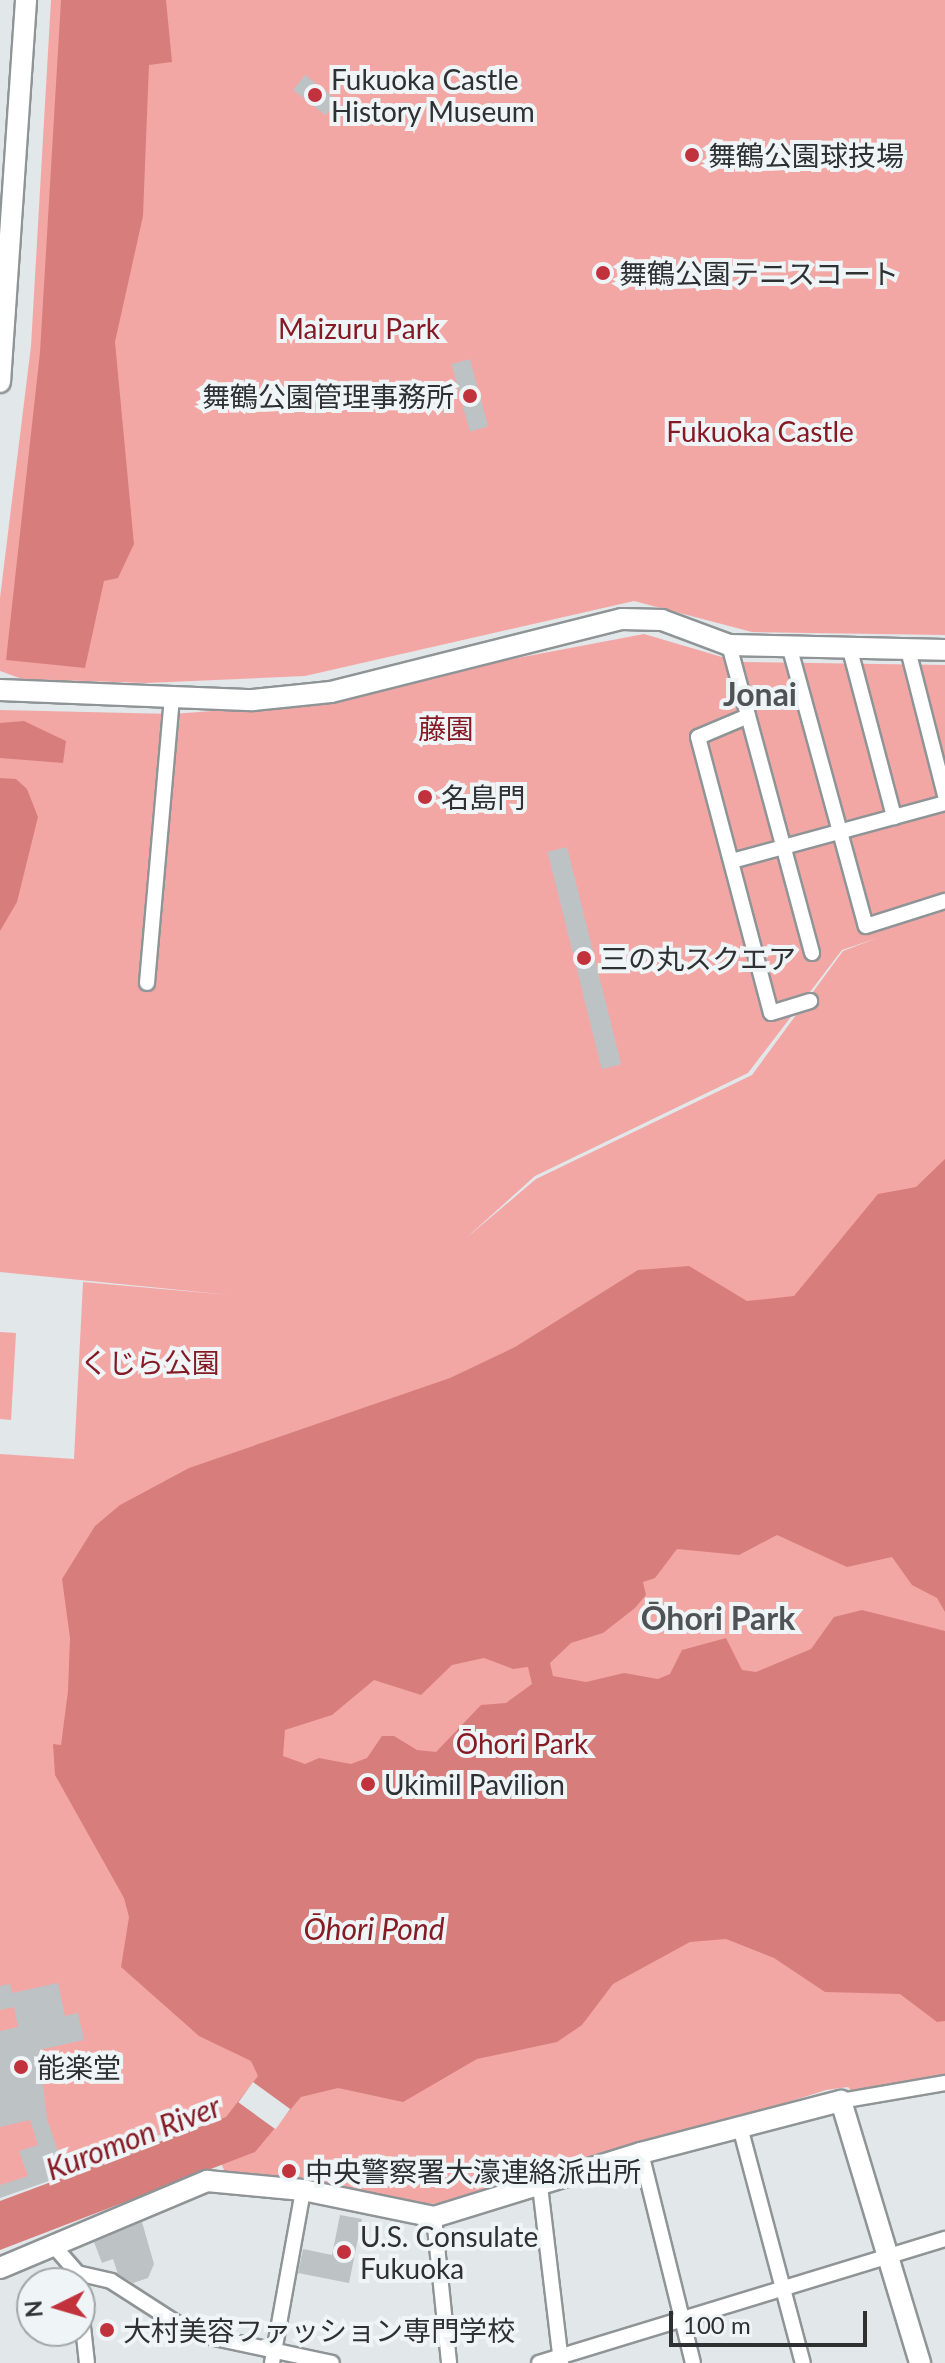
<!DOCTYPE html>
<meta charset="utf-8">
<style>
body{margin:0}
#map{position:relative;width:945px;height:2363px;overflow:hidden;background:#e2e7ea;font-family:Lato,"Noto Sans JP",sans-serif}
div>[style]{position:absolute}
.green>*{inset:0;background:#f3a7a5}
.water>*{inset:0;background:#d77e7c}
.pier>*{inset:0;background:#e2e7ea;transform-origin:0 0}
.building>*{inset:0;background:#bdc2c5;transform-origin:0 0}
.roads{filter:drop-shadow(2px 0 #8f9496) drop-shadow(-2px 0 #8f9496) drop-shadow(0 2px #8f9496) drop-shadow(0 -2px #8f9496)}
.street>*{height:14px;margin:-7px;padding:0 7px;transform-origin:7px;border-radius:7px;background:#fff}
.secondary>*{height:20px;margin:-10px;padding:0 10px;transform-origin:10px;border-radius:10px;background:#fff}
.dots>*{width:22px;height:22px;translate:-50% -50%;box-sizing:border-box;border:4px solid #eff5f7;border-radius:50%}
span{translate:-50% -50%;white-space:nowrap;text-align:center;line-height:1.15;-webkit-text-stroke:8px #eff5f7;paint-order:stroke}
.poi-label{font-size:28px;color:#2e3031}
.left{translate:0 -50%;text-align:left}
.right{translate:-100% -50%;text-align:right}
.park-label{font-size:28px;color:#851a24}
.water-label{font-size:30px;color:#861b25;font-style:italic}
.quarter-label{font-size:32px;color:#4f5355;font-weight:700}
.north{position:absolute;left:16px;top:2267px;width:80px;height:80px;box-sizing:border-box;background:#eff5f7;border:2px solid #a2a6a8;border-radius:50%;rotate:265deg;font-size:22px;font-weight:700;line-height:32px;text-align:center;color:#2e3031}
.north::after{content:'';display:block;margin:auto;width:28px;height:36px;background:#c2323d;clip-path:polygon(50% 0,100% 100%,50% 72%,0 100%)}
.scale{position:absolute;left:669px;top:2311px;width:198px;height:36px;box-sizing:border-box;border:4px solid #2e3031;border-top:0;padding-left:10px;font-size:24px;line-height:28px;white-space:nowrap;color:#2e3031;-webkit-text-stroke:6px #eff5f7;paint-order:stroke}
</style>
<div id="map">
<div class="green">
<div style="clip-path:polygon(51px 0,945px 0,945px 635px,752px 632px,634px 601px,305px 676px,146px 683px,22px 679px,0 671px,0 598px,31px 346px)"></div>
<div style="clip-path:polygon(evenodd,644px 634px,739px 662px,945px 665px,945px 2077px,854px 2094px,848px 2087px,826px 2090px,443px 2213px,440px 2204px,388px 2203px,225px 2172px,201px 2119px,0 2197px,0 1454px,74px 1459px,83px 1282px,230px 1295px,0 1272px,0 710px,173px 714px,252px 708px,644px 634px,877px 938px,843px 951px,752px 1075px,536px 1179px,465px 1239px,535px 1176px,748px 1073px,842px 950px,877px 938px)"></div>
<div style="clip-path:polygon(0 1332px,16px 1333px,11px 1420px,0 1419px)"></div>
</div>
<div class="water">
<div style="clip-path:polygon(61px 0,166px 0,172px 62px,149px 65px,143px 216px,115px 342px,134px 544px,118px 578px,104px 581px,85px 668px,6px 660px,40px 352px)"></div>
<div style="clip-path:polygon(24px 721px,66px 741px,63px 763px,0 758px,0 723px)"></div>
<div style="clip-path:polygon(0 778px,16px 779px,27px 789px,38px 817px,17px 902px,0 931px)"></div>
<div style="clip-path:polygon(evenodd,945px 1159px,945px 1612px,937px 1598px,912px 1585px,892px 1557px,847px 1567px,777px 1535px,739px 1555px,677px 1549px,655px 1578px,643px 1582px,646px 1595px,635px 1608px,603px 1633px,571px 1643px,550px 1663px,553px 1676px,586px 1682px,624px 1673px,658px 1679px,670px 1674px,682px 1650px,726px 1638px,742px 1670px,756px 1672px,811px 1649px,834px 1617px,862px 1610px,945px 1631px,945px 2021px,937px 2022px,900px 1994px,825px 1992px,774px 1958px,726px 1939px,690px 1942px,613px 1984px,582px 2025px,557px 2042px,477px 2059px,403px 2102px,338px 2088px,301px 2097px,255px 2152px,0 2250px,0 2201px,226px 2117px,258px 2076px,251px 2061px,199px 2036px,121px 1967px,129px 1917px,124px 1898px,55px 1775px,53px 1744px,61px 1745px,68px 1691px,70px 1638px,62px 1579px,95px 1526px,120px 1505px,189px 1468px,450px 1378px,515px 1347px,638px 1270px,689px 1266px,747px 1301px,794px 1296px,878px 1194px,916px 1187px,945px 1159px,484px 1658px,513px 1669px,528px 1667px,532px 1684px,506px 1703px,481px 1705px,436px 1752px,417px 1750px,394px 1736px,382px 1736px,367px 1758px,351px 1764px,319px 1758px,305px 1764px,283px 1756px,285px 1730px,332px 1715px,374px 1680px,421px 1695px,452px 1665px,484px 1658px)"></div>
</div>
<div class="pier">
<div style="left:253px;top:2082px;width:46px;height:25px;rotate:36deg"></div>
</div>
<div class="building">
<div style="left:305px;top:75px;width:41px;height:19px;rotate:38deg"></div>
<div style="left:470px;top:359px;width:70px;height:19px;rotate:75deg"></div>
<div style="left:567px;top:847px;width:224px;height:20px;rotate:76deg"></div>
<div style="clip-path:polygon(58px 1983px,65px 2016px,78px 2013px,84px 2040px,39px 2050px,47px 2119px,66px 2175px,0 2198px,0 2185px,28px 2176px,19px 2151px,38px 2145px,30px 2120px,0 2127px,0 2031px,18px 2027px,14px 2007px,0 2010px,0 1986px,10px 1984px,12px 1993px)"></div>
<div style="clip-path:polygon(340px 2215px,362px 2219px,349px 2283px,298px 2273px,303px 2249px,332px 2255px)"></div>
<div style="clip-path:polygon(142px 2222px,154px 2264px,148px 2278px,133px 2283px,118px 2274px,113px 2259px,102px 2263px,94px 2242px)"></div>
</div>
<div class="roads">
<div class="street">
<div style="left:729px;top:645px;width:319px;rotate:74.9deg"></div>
<div style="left:790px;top:649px;width:287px;rotate:74.7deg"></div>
<div style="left:866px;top:926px;width:83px;rotate:-17.6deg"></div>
<div style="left:850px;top:650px;width:173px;rotate:75.2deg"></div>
<div style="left:908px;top:650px;width:150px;rotate:75.7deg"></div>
<div style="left:748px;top:716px;width:54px;rotate:157.2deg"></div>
<div style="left:698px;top:737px;width:285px;rotate:75.2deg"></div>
<div style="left:771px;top:1013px;width:41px;rotate:-17.1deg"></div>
<div style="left:732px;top:861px;width:221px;rotate:-15.2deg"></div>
<div style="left:147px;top:983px;width:287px;rotate:-85deg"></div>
<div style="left:841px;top:2101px;width:106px;rotate:-9.8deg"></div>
<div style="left:740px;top:2127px;width:244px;rotate:75.1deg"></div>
<div style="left:641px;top:2153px;width:216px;rotate:76.1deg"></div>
<div style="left:540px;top:2186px;width:178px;rotate:83.2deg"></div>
<div style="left:434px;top:2217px;width:147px;rotate:84.1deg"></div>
<div style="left:53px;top:2245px;width:37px;rotate:49deg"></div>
<div style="left:77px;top:2273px;width:35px;rotate:13deg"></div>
<div style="left:111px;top:2281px;width:96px;rotate:32.7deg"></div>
<div style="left:192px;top:2333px;width:143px;rotate:12.1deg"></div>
<div style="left:80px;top:2299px;width:64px;rotate:83.8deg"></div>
<div style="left:272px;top:2363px;width:176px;rotate:-79.8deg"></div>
<div style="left:539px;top:2363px;width:425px;rotate:-17deg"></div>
</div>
<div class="secondary">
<div style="left:0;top:382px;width:383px;rotate:-86.1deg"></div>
<div style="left:0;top:690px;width:253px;rotate:2.3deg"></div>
<div style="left:253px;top:700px;width:78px;rotate:-5.9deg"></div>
<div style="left:331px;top:692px;width:300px;rotate:-14.1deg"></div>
<div style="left:622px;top:619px;width:40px;rotate:1.4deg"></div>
<div style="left:662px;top:620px;width:72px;rotate:20.5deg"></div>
<div style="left:729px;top:645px;width:216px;rotate:1.3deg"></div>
<div style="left:0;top:2268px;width:225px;rotate:-22.8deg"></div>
<div style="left:207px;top:2181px;width:96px;rotate:5.4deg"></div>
<div style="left:303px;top:2190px;width:134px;rotate:11.6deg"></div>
<div style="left:434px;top:2217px;width:217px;rotate:-17.2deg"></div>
<div style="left:641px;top:2153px;width:207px;rotate:-14.6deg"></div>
<div style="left:841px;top:2101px;width:274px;rotate:73.2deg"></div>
</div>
</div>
<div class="dots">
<div style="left:315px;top:95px;background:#c2323d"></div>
<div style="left:692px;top:155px;background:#c2323d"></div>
<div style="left:603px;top:273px;background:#c2323d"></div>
<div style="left:470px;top:396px;background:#c2323d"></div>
<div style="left:425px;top:797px;background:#c2323d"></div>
<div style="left:584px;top:958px;background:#c2323d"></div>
<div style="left:368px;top:1784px;background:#c2323d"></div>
<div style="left:21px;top:2067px;background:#c2323d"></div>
<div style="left:289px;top:2171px;background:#c2323d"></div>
<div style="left:344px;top:2252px;background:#c2323d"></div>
<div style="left:107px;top:2330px;background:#c2323d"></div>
</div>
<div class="poi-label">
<span class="left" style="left:331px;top:95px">Fukuoka Castle<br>History Museum</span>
<span class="left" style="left:708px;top:155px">舞鶴公園球技場</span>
<span class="left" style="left:619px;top:273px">舞鶴公園テニスコート</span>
<span class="right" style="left:454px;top:396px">舞鶴公園管理事務所</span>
<span class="left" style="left:441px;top:797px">名島門</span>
<span class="left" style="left:600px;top:958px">三の丸スクエア</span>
<span class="left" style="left:384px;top:1784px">Ukimil Pavilion</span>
<span class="left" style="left:37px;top:2067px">能楽堂</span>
<span class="left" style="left:305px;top:2171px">中央警察署大濠連絡派出所</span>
<span class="left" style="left:360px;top:2252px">U.S. Consulate<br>Fukuoka</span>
<span class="left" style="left:123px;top:2330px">大村美容ファッション専門学校</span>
</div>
<div class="park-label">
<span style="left:359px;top:328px">Maizuru Park</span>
<span style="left:760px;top:431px">Fukuoka Castle</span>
<span style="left:446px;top:728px">藤園</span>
<span style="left:150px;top:1362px">くじら公園</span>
<span style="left:522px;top:1743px">Ōhori Park</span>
</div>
<div class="water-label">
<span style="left:374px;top:1928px">Ōhori Pond</span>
<span style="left:133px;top:2137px;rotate:-21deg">Kuromon River</span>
</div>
<div class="quarter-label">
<span style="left:760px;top:694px">Jonai</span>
<span style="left:718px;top:1618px">Ōhori Park</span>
</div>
<div class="north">N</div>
<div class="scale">100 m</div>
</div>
